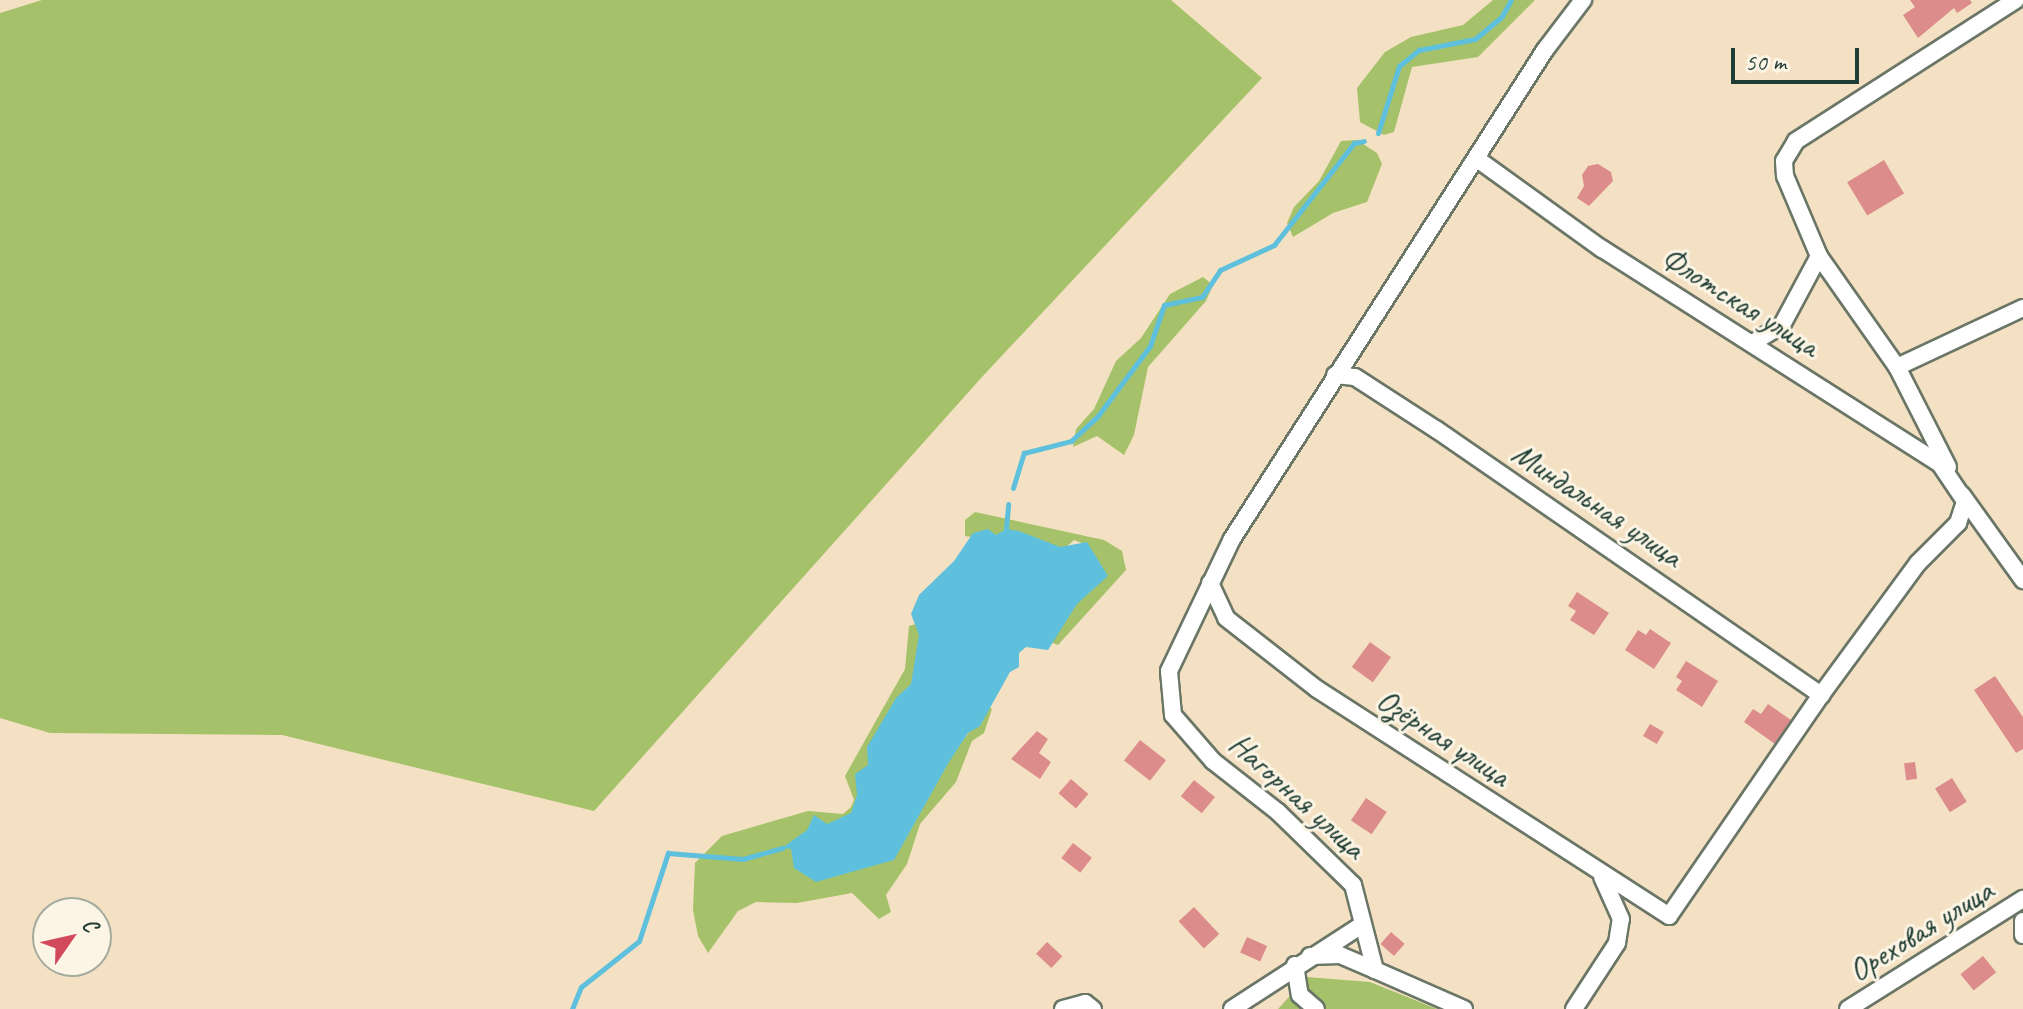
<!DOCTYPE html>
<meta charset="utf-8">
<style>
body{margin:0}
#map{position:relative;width:2023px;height:1009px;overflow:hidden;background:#f4e1c4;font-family:Caveat,sans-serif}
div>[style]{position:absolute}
.green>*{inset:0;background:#a5c26a}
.water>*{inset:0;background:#5ec0dc}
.stream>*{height:5px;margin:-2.5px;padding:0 2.5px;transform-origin:2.5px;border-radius:2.5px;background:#5ec0dc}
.building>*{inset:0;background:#dc8d8b;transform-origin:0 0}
.roads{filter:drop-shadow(2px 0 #6a7666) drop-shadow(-2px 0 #6a7666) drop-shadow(0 2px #6a7666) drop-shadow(0 -2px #6a7666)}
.minor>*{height:16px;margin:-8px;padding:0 8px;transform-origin:8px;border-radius:8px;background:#fff}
span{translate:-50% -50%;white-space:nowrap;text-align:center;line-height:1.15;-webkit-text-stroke:6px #fcf5e5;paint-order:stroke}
.street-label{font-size:32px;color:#1f3d34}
.north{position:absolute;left:32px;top:897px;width:80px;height:80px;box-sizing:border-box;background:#fcf5e5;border:2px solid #a4ab9e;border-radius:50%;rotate:56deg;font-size:22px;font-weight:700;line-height:32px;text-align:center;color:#1f3d34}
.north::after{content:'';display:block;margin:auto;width:28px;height:36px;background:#d1495b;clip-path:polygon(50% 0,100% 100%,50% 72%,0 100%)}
.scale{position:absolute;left:1731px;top:48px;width:128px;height:36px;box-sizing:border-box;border:4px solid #1f3d34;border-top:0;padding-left:10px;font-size:24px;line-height:28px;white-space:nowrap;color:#1f3d34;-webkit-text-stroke:6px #fcf5e5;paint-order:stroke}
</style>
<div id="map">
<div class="green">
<div style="clip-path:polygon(42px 0,1171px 0,1262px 78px,982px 377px,594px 811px,282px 735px,50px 733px,0 718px,0 13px)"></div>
<div style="clip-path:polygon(1493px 0,1535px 0,1478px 57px,1412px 67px,1394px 132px,1384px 135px,1360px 122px,1357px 88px,1385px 52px,1411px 37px,1463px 25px)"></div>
<div style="clip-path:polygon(1357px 140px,1377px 153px,1382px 164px,1367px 202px,1333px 213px,1293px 237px,1287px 223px,1294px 207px,1319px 181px,1341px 141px)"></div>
<div style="clip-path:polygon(1203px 277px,1213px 285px,1206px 301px,1148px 367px,1134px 435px,1124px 455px,1097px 436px,1073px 447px,1076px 429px,1094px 409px,1116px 361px,1141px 338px,1170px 294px)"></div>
<div style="clip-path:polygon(975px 512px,1104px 540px,1122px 551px,1126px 570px,1058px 645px,1050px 642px,1087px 545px,1074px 540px,1063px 550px,965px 536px,965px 520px)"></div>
<div style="clip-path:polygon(916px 624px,924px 638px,919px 679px,896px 707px,883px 744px,872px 748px,875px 769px,864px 781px,856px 818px,837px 840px,808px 835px,800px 848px,802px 866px,832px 873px,830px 856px,838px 850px,854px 849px,886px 836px,903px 816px,909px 820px,919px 814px,938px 769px,978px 722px,986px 704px,992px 709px,984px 733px,972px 741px,956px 782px,920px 824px,907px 864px,886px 895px,891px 912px,879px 919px,852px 893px,797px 903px,756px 902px,738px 911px,708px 953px,698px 936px,693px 910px,695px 863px,722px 836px,808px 811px,843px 814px,851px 807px,854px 800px,845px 776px,905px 669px,909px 626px)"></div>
<div style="clip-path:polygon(1307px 977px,1370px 982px,1437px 1009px,1278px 1009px)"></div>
</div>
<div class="water">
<div style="clip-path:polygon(988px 529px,996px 535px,1006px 529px,1019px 531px,1060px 547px,1087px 542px,1108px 576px,1077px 604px,1048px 650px,1026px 647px,1019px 653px,1019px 667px,1010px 672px,980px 726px,968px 733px,949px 762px,894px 860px,816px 882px,794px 868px,791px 849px,782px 848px,807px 830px,814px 815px,827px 824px,851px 813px,857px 795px,855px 774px,868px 765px,867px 747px,896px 698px,911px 684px,919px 635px,911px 614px,919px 595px,954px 561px,973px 533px)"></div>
</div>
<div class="stream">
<div style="left:1378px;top:133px;width:70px;rotate:-72.6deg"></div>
<div style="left:1399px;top:66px;width:26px;rotate:-39deg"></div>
<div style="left:1419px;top:50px;width:57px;rotate:-11.1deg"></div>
<div style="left:1475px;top:39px;width:35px;rotate:-40deg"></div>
<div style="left:1502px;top:16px;width:18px;rotate:-61deg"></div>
<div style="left:1013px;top:488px;width:37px;rotate:-73deg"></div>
<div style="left:1024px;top:453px;width:49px;rotate:-14.3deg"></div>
<div style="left:1071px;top:441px;width:35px;rotate:-43deg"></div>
<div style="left:1097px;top:417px;width:89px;rotate:-53.3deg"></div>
<div style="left:1150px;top:346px;width:43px;rotate:-71.1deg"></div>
<div style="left:1164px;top:305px;width:39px;rotate:-12deg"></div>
<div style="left:1202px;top:297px;width:32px;rotate:-56deg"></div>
<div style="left:1220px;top:270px;width:60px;rotate:-24.8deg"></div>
<div style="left:1274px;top:245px;width:130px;rotate:-51.9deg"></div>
<div style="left:1354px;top:143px;width:10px;rotate:-11deg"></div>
<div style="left:1006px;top:529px;width:25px;rotate:-85deg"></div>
<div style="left:572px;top:1009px;width:24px;rotate:-68deg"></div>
<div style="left:581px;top:987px;width:74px;rotate:-38.4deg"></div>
<div style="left:639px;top:941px;width:93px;rotate:-71.8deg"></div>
<div style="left:668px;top:853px;width:75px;rotate:4.6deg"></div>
<div style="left:743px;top:859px;width:41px;rotate:-15.8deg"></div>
</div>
<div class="building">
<div style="clip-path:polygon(1910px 0,1970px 0,1972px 3px,1957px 13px,1954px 8px,1918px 38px,1903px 15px,1915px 7px)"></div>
<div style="left:1884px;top:160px;width:39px;height:43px;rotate:59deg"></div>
<div style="clip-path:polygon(1598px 164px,1611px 172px,1613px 181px,1589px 206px,1577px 198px,1584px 186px,1582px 175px,1588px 166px)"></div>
<div style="clip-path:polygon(1577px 592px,1609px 613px,1594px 635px,1570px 620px,1576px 611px,1568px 606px)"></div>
<div style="clip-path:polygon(1650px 629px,1671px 643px,1654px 669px,1625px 650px,1638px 630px,1646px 635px)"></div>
<div style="left:1370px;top:642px;width:26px;height:31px;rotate:36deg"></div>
<div style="clip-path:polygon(1686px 661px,1718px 681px,1702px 707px,1676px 690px,1682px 681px,1676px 677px)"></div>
<div style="clip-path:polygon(1995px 676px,2023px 717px,2023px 749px,2016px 753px,1974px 690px)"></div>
<div style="clip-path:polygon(1768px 704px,1791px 720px,1775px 744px,1744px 722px,1753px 709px,1761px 714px)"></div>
<div style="left:1650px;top:724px;width:16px;height:14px;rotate:30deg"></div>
<div style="clip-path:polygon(1037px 731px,1048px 739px,1039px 753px,1051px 762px,1040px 779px,1011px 759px)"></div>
<div style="left:1140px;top:740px;width:33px;height:26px;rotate:38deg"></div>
<div style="left:1915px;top:762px;width:17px;height:11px;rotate:83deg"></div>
<div style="left:1952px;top:778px;width:28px;height:20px;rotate:58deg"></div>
<div style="left:1071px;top:779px;width:23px;height:19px;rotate:41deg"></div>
<div style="left:1194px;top:780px;width:27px;height:21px;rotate:39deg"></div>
<div style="left:1366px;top:798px;width:25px;height:27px;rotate:34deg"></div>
<div style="left:1073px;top:843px;width:24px;height:19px;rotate:38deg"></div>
<div style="left:1194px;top:907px;width:37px;height:21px;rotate:47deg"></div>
<div style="left:1391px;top:932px;width:18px;height:16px;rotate:41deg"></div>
<div style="left:1247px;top:937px;width:22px;height:17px;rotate:24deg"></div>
<div style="left:1047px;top:942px;width:21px;height:16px;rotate:43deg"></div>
<div style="left:1983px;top:956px;width:21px;height:29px;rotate:51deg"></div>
</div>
<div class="roads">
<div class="minor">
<div style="left:1754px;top:342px;width:33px;rotate:-31deg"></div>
<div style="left:1782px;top:325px;width:78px;rotate:-61.8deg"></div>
<div style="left:1897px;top:367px;width:139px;rotate:-25.1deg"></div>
<div style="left:1335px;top:375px;width:20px;rotate:6deg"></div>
<div style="left:1355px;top:377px;width:98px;rotate:32.9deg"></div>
<div style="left:1437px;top:430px;width:467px;rotate:34.6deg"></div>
<div style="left:1948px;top:467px;width:112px;rotate:-117deg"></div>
<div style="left:1897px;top:367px;width:136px;rotate:-125.1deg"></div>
<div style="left:1819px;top:256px;width:87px;rotate:-113deg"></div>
<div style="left:1785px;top:176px;width:15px;rotate:-94deg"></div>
<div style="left:1784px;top:161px;width:23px;rotate:-59deg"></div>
<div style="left:1796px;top:141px;width:261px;rotate:-32.7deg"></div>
<div style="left:1962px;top:495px;width:105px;rotate:54.3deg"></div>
<div style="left:1210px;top:583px;width:38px;rotate:65deg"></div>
<div style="left:1226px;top:618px;width:115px;rotate:38deg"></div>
<div style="left:1317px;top:689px;width:419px;rotate:32.8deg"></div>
<div style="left:1669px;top:916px;width:268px;rotate:-55.5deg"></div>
<div style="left:1821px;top:695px;width:164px;rotate:-53.7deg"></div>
<div style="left:1918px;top:563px;width:57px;rotate:-45deg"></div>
<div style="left:1958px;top:523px;width:23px;rotate:-72deg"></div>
<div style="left:1965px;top:501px;width:45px;rotate:-124deg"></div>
<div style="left:1940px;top:464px;width:401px;rotate:-147.5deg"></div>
<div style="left:1602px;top:249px;width:154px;rotate:-144.2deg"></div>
<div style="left:2023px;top:921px;width:14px;rotate:90deg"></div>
<div style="left:1310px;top:956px;width:30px;rotate:-2deg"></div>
<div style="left:1340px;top:955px;width:38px;rotate:23deg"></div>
<div style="left:1295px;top:965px;width:30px;rotate:81deg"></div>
<div style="left:1300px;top:995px;width:21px;rotate:41deg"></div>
<div style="left:1063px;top:1009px;width:23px;rotate:-15deg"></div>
<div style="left:1085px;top:1003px;width:10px;rotate:37deg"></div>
<div style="left:1232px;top:1009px;width:155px;rotate:-32.9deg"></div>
<div style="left:1464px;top:1009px;width:97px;rotate:-156.3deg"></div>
<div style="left:1375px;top:970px;width:88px;rotate:-104.5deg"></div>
<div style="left:1353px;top:885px;width:105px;rotate:-135.8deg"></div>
<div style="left:1278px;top:812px;width:83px;rotate:-141.9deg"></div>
<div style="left:1213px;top:761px;width:61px;rotate:-131deg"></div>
<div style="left:1173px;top:715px;width:44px;rotate:-95.2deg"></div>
<div style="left:1169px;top:671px;width:146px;rotate:-64.5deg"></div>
<div style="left:1232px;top:539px;width:581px;rotate:-57.38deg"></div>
<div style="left:1545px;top:50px;width:63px;rotate:-52.8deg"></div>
<div style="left:1574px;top:1009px;width:79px;rotate:-56.9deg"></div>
<div style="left:1617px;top:943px;width:24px;rotate:-81deg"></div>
<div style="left:1621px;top:919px;width:46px;rotate:-114.3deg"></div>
<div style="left:1848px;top:1009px;width:207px;rotate:-32.2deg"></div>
</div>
</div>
<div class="street-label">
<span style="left:1740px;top:302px;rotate:32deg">Флотская улица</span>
<span style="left:1597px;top:505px;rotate:34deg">Миндальная улица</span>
<span style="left:1443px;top:738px;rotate:33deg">Озёрная улица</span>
<span style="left:1297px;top:796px;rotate:42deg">Нагорная улица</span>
<span style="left:1921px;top:931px;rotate:-32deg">Ореховая улица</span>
</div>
<div class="north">С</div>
<div class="scale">50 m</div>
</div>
